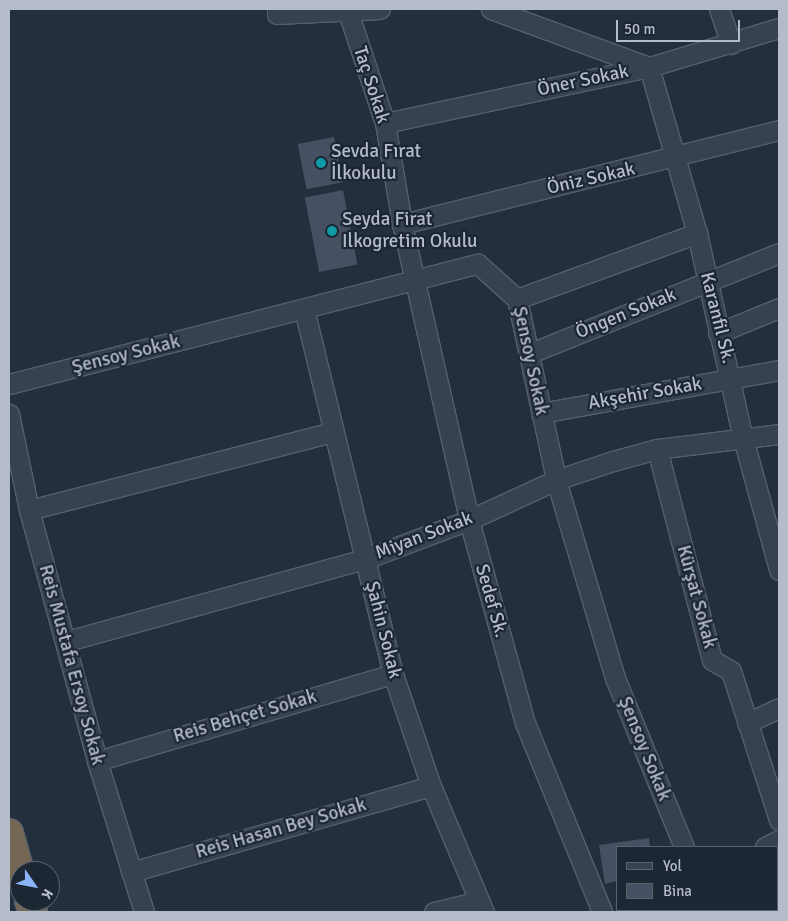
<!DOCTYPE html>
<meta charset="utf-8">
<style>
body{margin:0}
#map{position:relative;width:788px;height:921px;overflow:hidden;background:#242f3e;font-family:Signika,sans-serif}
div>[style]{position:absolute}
.building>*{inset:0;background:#455162;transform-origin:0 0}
.roads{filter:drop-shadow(1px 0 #565f6c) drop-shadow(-1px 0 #565f6c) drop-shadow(0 1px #565f6c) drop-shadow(0 -1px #565f6c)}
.minor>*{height:19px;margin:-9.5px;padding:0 9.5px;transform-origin:9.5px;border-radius:9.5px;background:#38414e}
.highway>*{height:28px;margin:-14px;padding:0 14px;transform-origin:14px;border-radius:14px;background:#746855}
.dots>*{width:14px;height:14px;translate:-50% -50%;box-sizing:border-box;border:2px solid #1d2633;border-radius:50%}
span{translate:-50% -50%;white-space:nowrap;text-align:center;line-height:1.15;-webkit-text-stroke:4.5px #1d2633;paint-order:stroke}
.street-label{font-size:19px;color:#b4bcc9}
.poi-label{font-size:19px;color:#b4bcc9}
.left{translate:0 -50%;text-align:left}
.frame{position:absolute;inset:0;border:10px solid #b4bcc9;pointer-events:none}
.legend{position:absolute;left:616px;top:846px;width:162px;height:65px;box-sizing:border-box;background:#1d2633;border:1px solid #59626f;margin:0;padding:6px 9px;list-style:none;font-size:15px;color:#b4bcc9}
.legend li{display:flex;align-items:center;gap:10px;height:25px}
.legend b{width:25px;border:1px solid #59626f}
.north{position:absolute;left:10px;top:861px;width:50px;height:50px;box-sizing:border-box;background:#1d2633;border:1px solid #59626f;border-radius:50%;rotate:123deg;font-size:14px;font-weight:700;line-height:20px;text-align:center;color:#b4bcc9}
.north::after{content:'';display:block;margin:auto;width:18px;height:22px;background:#8ab4f8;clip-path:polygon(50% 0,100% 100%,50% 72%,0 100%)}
.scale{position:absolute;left:616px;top:20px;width:124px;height:22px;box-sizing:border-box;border:2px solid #b4bcc9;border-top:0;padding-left:6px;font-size:15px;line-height:18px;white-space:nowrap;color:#b4bcc9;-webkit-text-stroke:4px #1d2633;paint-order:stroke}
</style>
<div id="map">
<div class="building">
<div style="left:334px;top:137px;width:46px;height:37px;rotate:79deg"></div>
<div style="left:343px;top:190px;width:76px;height:39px;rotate:79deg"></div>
<div style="clip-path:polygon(649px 838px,650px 847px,617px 847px,617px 881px,605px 884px,599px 845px)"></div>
</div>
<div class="roads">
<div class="minor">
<div style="left:277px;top:9px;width:5px;rotate:90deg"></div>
<div style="left:277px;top:14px;width:103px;rotate:-2.8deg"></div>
<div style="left:347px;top:9px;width:120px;rotate:71.6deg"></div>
<div style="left:385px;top:123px;width:102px;rotate:80.4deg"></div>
<div style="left:402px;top:224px;width:303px;rotate:77.2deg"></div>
<div style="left:469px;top:520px;width:211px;rotate:74.6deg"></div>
<div style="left:525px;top:723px;width:204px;rotate:67.8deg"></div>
<div style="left:491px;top:9px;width:168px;rotate:20.2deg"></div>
<div style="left:649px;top:67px;width:173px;rotate:73.9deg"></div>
<div style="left:697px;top:233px;width:210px;rotate:77.4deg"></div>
<div style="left:743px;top:438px;width:137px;rotate:74.7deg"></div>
<div style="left:719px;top:9px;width:37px;rotate:71deg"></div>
<div style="left:385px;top:123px;width:270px;rotate:-12deg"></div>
<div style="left:649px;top:67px;width:136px;rotate:-16.7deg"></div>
<div style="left:402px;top:224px;width:389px;rotate:-14deg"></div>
<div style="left:517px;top:299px;width:192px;rotate:-20.1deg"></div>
<div style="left:304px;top:309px;width:376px;rotate:76.3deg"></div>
<div style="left:393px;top:674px;width:118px;rotate:71.3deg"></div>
<div style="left:431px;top:786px;width:137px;rotate:67.2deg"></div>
<div style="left:718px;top:333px;width:66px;rotate:-22.3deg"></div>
<div style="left:528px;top:354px;width:271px;rotate:-21.9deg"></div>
<div style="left:9px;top:384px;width:484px;rotate:-14.4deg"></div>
<div style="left:478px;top:264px;width:52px;rotate:41.9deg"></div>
<div style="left:517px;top:299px;width:185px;rotate:77.8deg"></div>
<div style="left:556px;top:480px;width:207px;rotate:73.4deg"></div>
<div style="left:615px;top:678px;width:183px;rotate:67.8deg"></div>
<div style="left:541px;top:413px;width:242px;rotate:-10.2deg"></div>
<div style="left:9px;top:414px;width:98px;rotate:78.2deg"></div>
<div style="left:29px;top:510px;width:260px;rotate:74.8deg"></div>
<div style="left:97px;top:761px;width:158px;rotate:72.7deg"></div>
<div style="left:657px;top:449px;width:218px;rotate:75.4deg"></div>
<div style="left:712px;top:660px;width:22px;rotate:30deg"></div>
<div style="left:731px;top:671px;width:157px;rotate:72.1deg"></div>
<div style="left:29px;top:510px;width:313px;rotate:-14.4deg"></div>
<div style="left:67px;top:641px;width:309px;rotate:-15.4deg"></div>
<div style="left:365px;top:559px;width:111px;rotate:-20.6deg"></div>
<div style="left:469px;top:520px;width:96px;rotate:-24.7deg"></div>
<div style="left:556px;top:480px;width:60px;rotate:-18.4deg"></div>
<div style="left:613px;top:461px;width:46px;rotate:-15.3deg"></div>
<div style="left:657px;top:449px;width:123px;rotate:-7deg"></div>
<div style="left:747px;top:723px;width:35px;rotate:-25deg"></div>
<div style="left:97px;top:761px;width:309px;rotate:-16.4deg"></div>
<div style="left:765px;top:847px;width:16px;rotate:-27deg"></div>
<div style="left:131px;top:872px;width:312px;rotate:-16deg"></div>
<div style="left:708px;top:910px;width:2px;rotate:90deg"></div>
<div style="left:434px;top:912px;width:46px;rotate:-13.7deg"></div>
<div style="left:632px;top:912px;width:5px;rotate:-22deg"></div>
</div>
<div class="highway">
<div style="left:9px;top:833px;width:41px;rotate:74.2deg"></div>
<div style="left:29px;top:901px;width:12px;rotate:70deg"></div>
</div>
</div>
<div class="dots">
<div style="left:321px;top:163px;background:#0f9aa8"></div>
<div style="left:332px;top:231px;background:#0f9aa8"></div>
</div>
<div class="street-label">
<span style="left:583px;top:81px;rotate:-12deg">Öner Sokak</span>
<span style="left:371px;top:85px;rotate:72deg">Taç Sokak</span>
<span style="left:591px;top:179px;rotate:-13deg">Öniz Sokak</span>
<span style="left:626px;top:314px;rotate:-22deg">Öngen Sokak</span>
<span style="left:717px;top:318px;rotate:76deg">Karanfil Sk.</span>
<span style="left:126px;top:355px;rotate:-14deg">Şensoy Sokak</span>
<span style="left:530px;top:361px;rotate:78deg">Şensoy Sokak</span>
<span style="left:645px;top:394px;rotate:-10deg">Akşehir Sokak</span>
<span style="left:424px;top:536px;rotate:-21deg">Miyan Sokak</span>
<span style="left:696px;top:597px;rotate:75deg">Kürşat Sokak</span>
<span style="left:491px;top:601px;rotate:74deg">Sedef Sk.</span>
<span style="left:383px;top:630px;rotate:76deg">Şahin Sokak</span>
<span style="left:71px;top:665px;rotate:75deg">Reis Mustafa Ersoy Sokak</span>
<span style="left:245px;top:717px;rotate:-16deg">Reis Behçet Sokak</span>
<span style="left:644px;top:749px;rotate:68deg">Şensoy Sokak</span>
<span style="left:281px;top:829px;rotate:-16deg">Reis Hasan Bey Sokak</span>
</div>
<div class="poi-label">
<span class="left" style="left:331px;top:163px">Sevda Fırat<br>İlkokulu</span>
<span class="left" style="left:342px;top:231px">Seyda Firat<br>Ilkogretim Okulu</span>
</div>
<div class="frame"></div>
<ul class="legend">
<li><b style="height:6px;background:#38414e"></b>Yol</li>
<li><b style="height:14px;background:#455162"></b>Bina</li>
</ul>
<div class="north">K</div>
<div class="scale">50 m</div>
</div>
